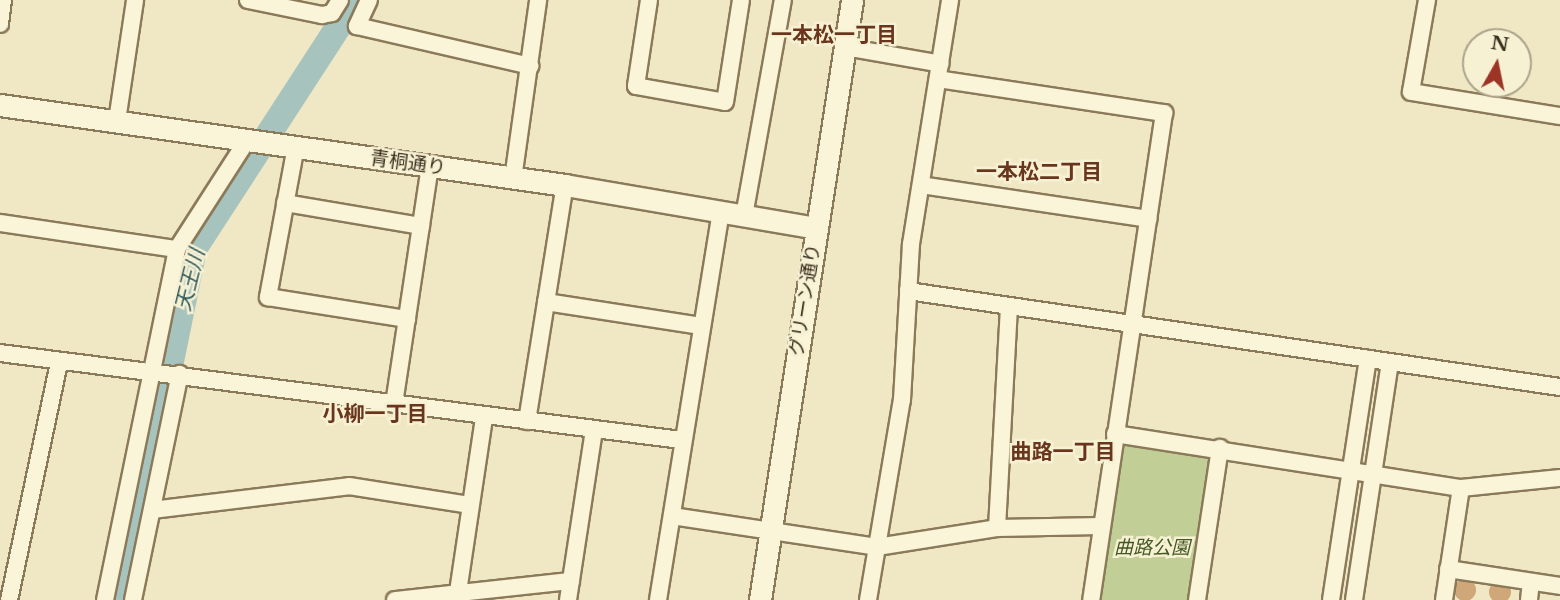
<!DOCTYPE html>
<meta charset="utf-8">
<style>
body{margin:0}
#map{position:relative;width:1560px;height:600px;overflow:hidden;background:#f0e8c4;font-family:"Libre Baskerville","Noto Sans JP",serif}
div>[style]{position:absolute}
.green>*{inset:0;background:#c1cf97}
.river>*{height:26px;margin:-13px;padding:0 13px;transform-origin:13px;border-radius:13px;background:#a6c3be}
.building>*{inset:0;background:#cfa778}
.round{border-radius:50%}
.roads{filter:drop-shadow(2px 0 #8b7a59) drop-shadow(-2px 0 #8b7a59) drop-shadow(0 2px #8b7a59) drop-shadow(0 -2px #8b7a59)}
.street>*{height:16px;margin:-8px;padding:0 8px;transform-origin:8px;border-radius:8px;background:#faf4d8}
.secondary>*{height:21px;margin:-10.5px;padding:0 10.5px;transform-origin:10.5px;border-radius:10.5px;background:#faf4d8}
span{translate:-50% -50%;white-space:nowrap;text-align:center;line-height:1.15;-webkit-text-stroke:5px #f7f1d4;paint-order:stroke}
.street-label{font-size:19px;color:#3b2f1e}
.park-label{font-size:19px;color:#445824;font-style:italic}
.neighbourhood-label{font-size:21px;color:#69351c;font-weight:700}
.water-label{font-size:21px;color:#2d585b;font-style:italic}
.north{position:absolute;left:1462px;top:28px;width:70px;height:70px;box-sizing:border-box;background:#f7f1d4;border:2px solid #aca38b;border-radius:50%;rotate:9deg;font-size:19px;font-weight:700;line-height:28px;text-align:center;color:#3b2f1e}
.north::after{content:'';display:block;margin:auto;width:24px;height:32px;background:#9d3527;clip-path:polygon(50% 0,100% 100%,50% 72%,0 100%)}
</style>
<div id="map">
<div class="green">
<div style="clip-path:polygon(1126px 441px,1206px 453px,1211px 460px,1191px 600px,1102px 600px,1098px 593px,1120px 444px)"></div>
</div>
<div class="river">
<div style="left:122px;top:600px;width:358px;rotate:-78.4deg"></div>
<div style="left:194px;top:249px;width:297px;rotate:-57deg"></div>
</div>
<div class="building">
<div class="round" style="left:1454px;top:579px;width:22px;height:22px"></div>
<div class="round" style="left:1489px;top:581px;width:22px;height:22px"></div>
</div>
<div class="roads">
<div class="street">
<div style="left:248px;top:0;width:76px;rotate:11.5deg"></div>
<div style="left:322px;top:15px;width:10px;rotate:-11deg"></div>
<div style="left:332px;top:13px;width:15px;rotate:-58deg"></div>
<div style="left:369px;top:0;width:29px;rotate:115deg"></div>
<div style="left:357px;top:26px;width:178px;rotate:13deg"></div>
<div style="left:649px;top:0;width:87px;rotate:98.6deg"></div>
<div style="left:636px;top:86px;width:90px;rotate:10.2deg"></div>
<div style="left:725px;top:102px;width:103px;rotate:-81.1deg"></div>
<div style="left:1427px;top:0;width:93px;rotate:99.9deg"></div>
<div style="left:1411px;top:92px;width:151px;rotate:9.2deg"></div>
<div style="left:0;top:24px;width:24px;rotate:-83deg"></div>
<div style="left:845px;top:47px;width:97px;rotate:10deg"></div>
<div style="left:938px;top:79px;width:229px;rotate:8.6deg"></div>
<div style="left:1164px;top:113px;width:492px;rotate:98.5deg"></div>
<div style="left:117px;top:121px;width:122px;rotate:-81.5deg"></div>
<div style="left:296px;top:146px;width:154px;rotate:100.5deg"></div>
<div style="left:268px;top:297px;width:141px;rotate:9deg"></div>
<div style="left:513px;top:179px;width:181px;rotate:-82deg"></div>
<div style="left:921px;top:185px;width:230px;rotate:8.5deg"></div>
<div style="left:285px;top:203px;width:138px;rotate:9.6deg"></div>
<div style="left:744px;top:216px;width:219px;rotate:-79.8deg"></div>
<div style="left:0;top:223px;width:179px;rotate:8.4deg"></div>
<div style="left:908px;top:291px;width:659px;rotate:8.38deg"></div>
<div style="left:546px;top:302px;width:157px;rotate:8.8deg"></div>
<div style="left:0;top:353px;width:687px;rotate:7.28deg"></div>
<div style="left:394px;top:404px;width:241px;rotate:-81.4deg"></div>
<div style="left:527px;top:421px;width:239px;rotate:-80.9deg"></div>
<div style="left:1115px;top:434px;width:350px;rotate:8.9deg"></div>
<div style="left:1461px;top:488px;width:100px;rotate:-5.8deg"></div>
<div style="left:152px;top:510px;width:198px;rotate:-6.9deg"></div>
<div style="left:349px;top:486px;width:123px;rotate:8.9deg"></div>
<div style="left:672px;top:516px;width:207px;rotate:8.6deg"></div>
<div style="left:877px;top:547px;width:121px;rotate:-9deg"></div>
<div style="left:997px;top:528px;width:103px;rotate:-1.1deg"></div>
<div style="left:997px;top:528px;width:222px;rotate:-86.9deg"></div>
<div style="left:1448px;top:569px;width:113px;rotate:8.6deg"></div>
<div style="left:458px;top:592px;width:177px;rotate:-81.5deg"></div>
<div style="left:9px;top:600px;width:243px;rotate:-78.1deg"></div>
<div style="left:105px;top:600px;width:358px;rotate:-78.4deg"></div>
<div style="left:177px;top:249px;width:131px;rotate:-57.2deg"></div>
<div style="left:133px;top:600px;width:231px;rotate:-78.3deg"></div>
<div style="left:395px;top:600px;width:177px;rotate:-6.2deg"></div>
<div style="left:568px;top:600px;width:172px;rotate:-81.3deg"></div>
<div style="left:658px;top:600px;width:394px;rotate:-80.8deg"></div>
<div style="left:868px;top:600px;width:203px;rotate:-80.4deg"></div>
<div style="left:902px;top:400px;width:156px;rotate:-86.7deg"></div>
<div style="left:911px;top:244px;width:247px;rotate:-80.9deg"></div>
<div style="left:1197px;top:600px;width:154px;rotate:-81.4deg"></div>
<div style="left:1331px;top:600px;width:244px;rotate:-81.3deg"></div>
<div style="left:1354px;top:600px;width:240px;rotate:-81.4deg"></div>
<div style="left:1444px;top:600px;width:113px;rotate:-81.4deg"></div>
<div style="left:1529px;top:600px;width:18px;rotate:-84deg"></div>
</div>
<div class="secondary">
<div style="left:0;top:105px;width:571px;rotate:8.06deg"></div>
<div style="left:565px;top:185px;width:255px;rotate:9.7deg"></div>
<div style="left:760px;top:600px;width:607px;rotate:-81.28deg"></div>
</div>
</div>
<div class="street-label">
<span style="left:408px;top:163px;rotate:8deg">青桐通り</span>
<span style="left:805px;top:300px;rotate:-81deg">グリーン通り</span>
</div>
<div class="park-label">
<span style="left:1152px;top:548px">曲路公園</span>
</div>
<div class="neighbourhood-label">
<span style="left:834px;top:35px">一本松一丁目</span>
<span style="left:1039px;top:172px">一本松二丁目</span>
<span style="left:375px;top:414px">小柳一丁目</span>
<span style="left:1063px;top:452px">曲路一丁目</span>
</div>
<div class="water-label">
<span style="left:190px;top:280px;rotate:-76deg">天王川</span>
</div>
<div class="north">N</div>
</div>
